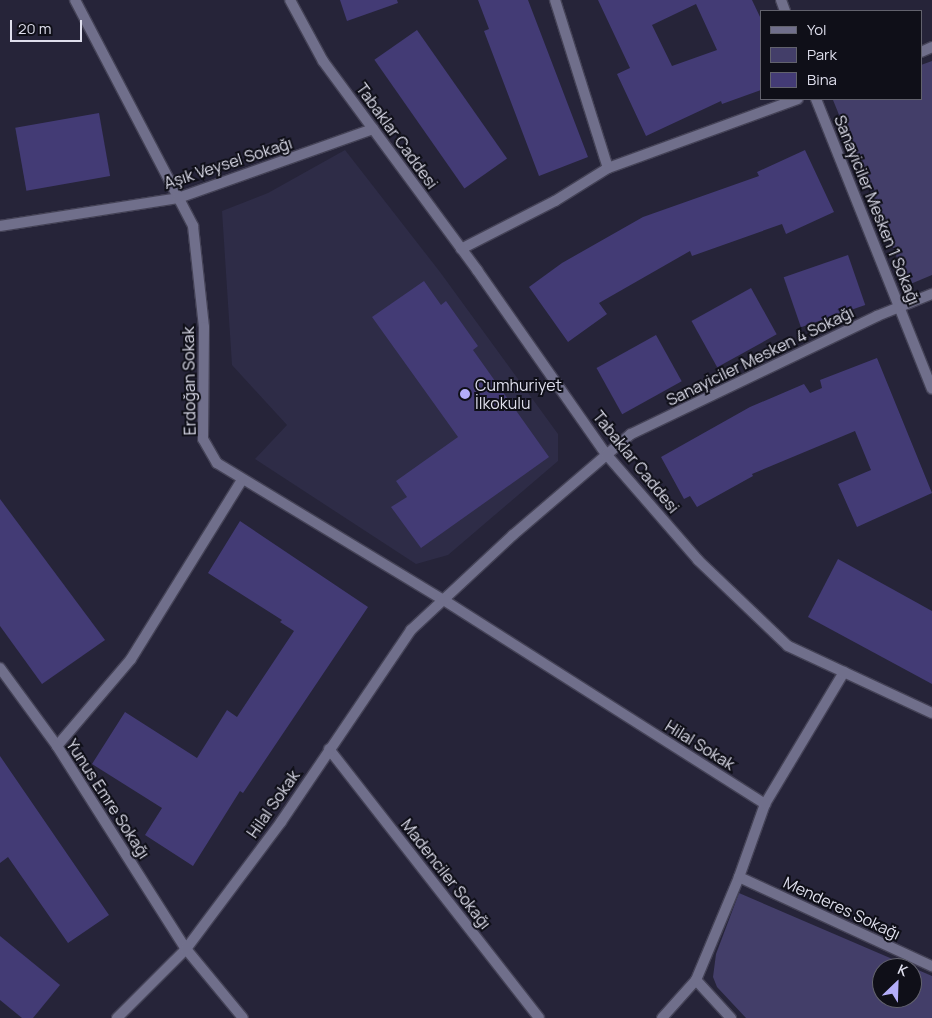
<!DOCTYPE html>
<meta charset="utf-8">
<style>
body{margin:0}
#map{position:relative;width:932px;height:1018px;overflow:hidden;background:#262439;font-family:Manrope,sans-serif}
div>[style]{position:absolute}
.built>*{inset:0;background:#2e2c47}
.green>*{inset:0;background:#433e69}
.building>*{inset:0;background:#433b75;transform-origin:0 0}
.roads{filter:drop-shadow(1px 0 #444256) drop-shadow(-1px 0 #444256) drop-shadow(0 1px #444256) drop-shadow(0 -1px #444256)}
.minor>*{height:10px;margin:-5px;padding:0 5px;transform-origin:5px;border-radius:5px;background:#706f8b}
.tertiary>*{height:10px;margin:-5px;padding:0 5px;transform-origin:5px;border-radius:5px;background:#706f8b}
.dots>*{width:14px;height:14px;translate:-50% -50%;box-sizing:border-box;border:2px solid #0f0f18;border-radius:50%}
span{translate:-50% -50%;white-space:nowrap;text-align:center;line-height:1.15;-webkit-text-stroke:4px #0f0f18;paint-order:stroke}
.street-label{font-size:16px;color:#dfdfed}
.poi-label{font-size:16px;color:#dfdfed}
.left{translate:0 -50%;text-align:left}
.legend{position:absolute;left:760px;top:10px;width:162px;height:90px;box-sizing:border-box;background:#0f0f18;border:1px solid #62626d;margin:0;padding:6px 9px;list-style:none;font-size:15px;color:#dfdfed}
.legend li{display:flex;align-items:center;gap:10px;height:25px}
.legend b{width:25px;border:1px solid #62626d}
.north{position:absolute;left:872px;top:958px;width:50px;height:50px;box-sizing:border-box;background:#0f0f18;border:1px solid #62626d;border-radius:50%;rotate:24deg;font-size:14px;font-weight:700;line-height:20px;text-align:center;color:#dfdfed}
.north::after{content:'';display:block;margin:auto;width:18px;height:22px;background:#b3adf9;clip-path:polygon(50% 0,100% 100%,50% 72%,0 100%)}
.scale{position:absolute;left:10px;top:20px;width:72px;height:22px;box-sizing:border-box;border:2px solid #dfdfed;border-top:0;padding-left:6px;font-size:15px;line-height:18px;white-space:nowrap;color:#dfdfed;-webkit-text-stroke:4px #0f0f18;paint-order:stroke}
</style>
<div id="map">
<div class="built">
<div style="clip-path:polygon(345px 150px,440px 272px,558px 434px,558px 461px,448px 555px,416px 564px,255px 459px,287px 425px,232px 365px,222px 211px,268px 193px)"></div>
</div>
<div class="green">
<div style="clip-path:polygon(932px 61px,932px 275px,908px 285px,833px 100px,921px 99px,921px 65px)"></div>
<div style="clip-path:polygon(evenodd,739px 893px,932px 976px,932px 1018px,746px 1018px,717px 987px,713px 977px,716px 954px,739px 893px,882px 968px,912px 968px,912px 998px,882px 998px,882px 968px)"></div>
</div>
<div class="building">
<div style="clip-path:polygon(340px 0,397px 0,398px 3px,347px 21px)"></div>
<div style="clip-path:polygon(478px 0,528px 0,588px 157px,539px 176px,484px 31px,489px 29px)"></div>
<div style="clip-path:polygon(evenodd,598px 0,752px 0,761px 19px,761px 90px,722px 104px,721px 101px,646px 136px,617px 74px,630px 68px,598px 0,696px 4px,717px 50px,672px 66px,652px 25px,696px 4px)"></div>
<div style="left:417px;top:30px;width:157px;height:52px;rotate:55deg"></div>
<div style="left:99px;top:113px;width:64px;height:85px;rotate:80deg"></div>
<div style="clip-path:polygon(805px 150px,834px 212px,786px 234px,782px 224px,692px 256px,690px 251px,599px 303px,607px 314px,568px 342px,529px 287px,562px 263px,643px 217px,759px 176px,757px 172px)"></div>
<div style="left:848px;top:255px;width:53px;height:68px;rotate:71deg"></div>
<div style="clip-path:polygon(424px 281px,441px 305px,446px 301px,478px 346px,473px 350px,549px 457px,421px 548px,391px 507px,407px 497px,396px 481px,458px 437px,372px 317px)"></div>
<div style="left:751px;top:288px;width:53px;height:68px;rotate:61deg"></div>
<div style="left:656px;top:335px;width:53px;height:68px;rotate:61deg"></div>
<div style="clip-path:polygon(877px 358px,932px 493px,857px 527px,838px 484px,871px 470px,855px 431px,752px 474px,753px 476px,697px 507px,690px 496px,684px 499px,661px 457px,750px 407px,804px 384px,810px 393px,822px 388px,820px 380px)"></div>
<div style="clip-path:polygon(0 499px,105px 640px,42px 684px,0 626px)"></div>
<div style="clip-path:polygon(240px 521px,368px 607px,243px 793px,240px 791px,193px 866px,145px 835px,162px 808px,92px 764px,125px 712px,197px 758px,227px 710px,237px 717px,294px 631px,280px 622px,282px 620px,208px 573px)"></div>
<div style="clip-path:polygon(838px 559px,932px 611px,932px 684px,808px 617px)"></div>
<div style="clip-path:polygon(0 756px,109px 915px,68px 943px,8px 857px,0 863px)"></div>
<div style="clip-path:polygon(0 936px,60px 985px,33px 1018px,22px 1018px,0 1000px)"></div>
</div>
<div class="roads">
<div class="minor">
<div style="left:75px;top:0;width:255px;rotate:62.4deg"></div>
<div style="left:193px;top:226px;width:102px;rotate:83.8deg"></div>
<div style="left:204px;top:327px;width:112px;rotate:90.5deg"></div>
<div style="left:203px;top:439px;width:28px;rotate:60deg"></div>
<div style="left:217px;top:463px;width:263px;rotate:31.2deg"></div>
<div style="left:442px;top:599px;width:383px;rotate:32.4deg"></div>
<div style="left:555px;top:0;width:176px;rotate:72.5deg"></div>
<div style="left:781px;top:0;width:12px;rotate:70deg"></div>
<div style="left:921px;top:52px;width:12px;rotate:-24deg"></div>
<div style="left:816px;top:99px;width:312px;rotate:68.2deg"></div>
<div style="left:0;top:226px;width:180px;rotate:-8.9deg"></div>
<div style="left:178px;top:198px;width:207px;rotate:-19.5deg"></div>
<div style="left:461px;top:249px;width:106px;rotate:-27.1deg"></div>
<div style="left:555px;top:201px;width:62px;rotate:-31.9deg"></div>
<div style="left:608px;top:168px;width:202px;rotate:-20deg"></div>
<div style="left:0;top:668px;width:97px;rotate:53.8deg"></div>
<div style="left:57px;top:746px;width:241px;rotate:57.6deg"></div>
<div style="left:186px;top:949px;width:89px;rotate:50.4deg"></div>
<div style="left:57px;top:746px;width:114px;rotate:-49.6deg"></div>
<div style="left:131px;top:659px;width:211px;rotate:-58.2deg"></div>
<div style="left:329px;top:749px;width:341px;rotate:52deg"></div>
<div style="left:739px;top:877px;width:213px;rotate:24.8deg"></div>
<div style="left:696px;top:980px;width:52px;rotate:47.4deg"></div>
<div style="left:117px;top:1018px;width:98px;rotate:-45deg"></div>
<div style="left:186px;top:949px;width:159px;rotate:-53.2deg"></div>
<div style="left:281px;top:822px;width:232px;rotate:-55.9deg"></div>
<div style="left:411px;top:630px;width:139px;rotate:-43deg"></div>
<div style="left:513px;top:535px;width:155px;rotate:-40.6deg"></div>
<div style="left:631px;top:434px;width:273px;rotate:-25.6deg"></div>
<div style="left:877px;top:316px;width:59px;rotate:-21.8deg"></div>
<div style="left:662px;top:1018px;width:51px;rotate:-48.2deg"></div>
<div style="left:696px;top:980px;width:112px;rotate:-67.3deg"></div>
<div style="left:739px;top:877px;width:77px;rotate:-70.4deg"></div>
<div style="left:765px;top:804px;width:154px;rotate:-59.1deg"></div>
</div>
<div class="tertiary">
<div style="left:290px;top:0;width:69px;rotate:61.6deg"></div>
<div style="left:323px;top:61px;width:260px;rotate:53.6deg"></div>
<div style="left:477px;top:270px;width:225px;rotate:55deg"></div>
<div style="left:606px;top:454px;width:140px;rotate:49deg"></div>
<div style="left:698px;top:560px;width:124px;rotate:43.7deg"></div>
<div style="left:788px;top:646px;width:159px;rotate:25deg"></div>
</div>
</div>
<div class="dots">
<div style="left:465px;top:394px;background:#b3adf9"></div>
</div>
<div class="street-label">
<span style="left:397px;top:136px;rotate:54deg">Tabaklar Caddesi</span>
<span style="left:228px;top:163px;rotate:-18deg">Aşık Veysel Sokağı</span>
<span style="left:877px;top:210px;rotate:68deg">Sanayiciler Mesken 1 Sokağı</span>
<span style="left:760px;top:356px;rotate:-26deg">Sanayiciler Mesken 4 Sokağı</span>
<span style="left:189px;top:381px;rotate:-91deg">Erdoğan Sokak</span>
<span style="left:636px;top:462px;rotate:51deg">Tabaklar Caddesi</span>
<span style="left:700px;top:745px;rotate:32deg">Hilal Sokak</span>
<span style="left:108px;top:799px;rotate:57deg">Yunus Emre Sokağı</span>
<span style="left:273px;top:804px;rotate:-55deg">Hilal Sokak</span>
<span style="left:446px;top:874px;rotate:52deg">Madenciler Sokağı</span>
<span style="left:842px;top:908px;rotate:25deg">Menderes Sokağı</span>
</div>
<div class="poi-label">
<span class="left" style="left:475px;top:394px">Cumhuriyet<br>İlkokulu</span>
</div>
<ul class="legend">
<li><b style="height:6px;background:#706f8b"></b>Yol</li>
<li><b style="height:14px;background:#433e69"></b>Park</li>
<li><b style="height:14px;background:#433b75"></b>Bina</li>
</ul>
<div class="north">K</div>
<div class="scale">20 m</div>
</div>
